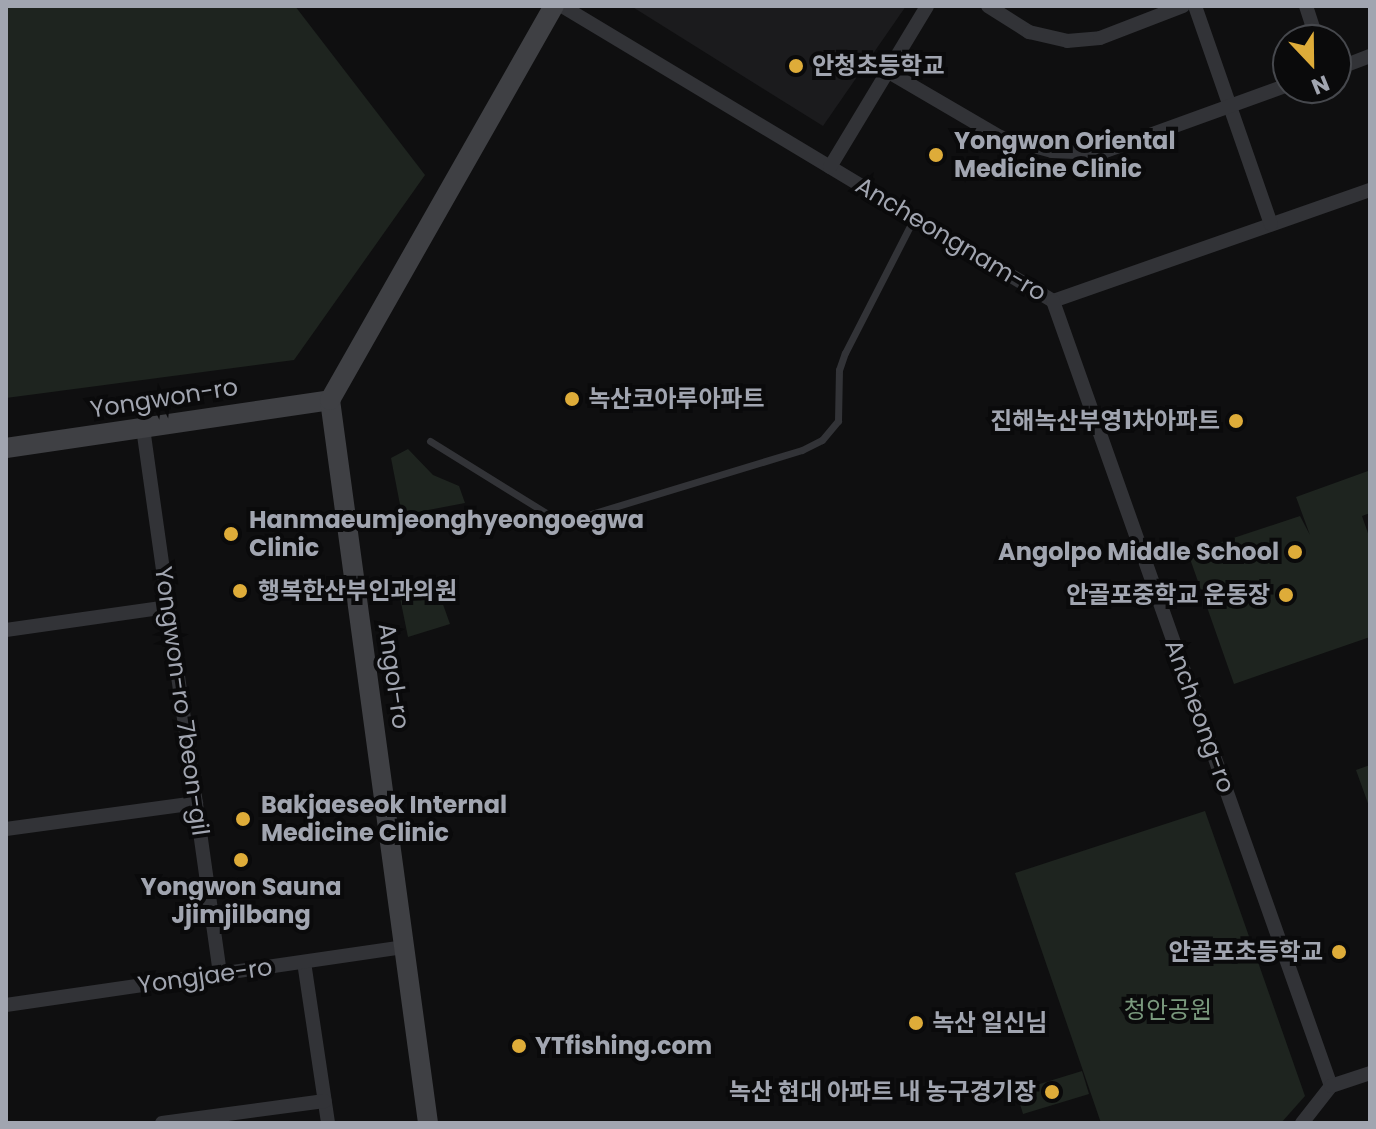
<!DOCTYPE html>
<meta charset="utf-8">
<style>
body{margin:0}
#map{position:relative;width:1376px;height:1129px;overflow:hidden;background:#0f0f10;font-family:Poppins,"Noto Sans KR",sans-serif}
div>[style]{position:absolute}
.built>*{inset:0;background:#1b1b1d}
.green>*{inset:0;background:#1e241f;transform-origin:0 0}
.service>*{height:7px;margin:-3.5px;padding:0 3.5px;transform-origin:3.5px;border-radius:3.5px;background:#323337}
.minor>*{height:14px;margin:-7px;padding:0 7px;transform-origin:7px;border-radius:7px;background:#323337}
.secondary>*{height:20px;margin:-10px;padding:0 10px;transform-origin:10px;border-radius:10px;background:#3f4044}
.dots>*{width:22px;height:22px;translate:-50% -50%;box-sizing:border-box;border:4px solid #0a0a0b;border-radius:50%}
span{translate:-50% -50%;white-space:nowrap;text-align:center;line-height:1.15;-webkit-text-stroke:8px #0a0a0b;paint-order:stroke}
.poi-label{font-size:24px;color:#a1a5b0;font-weight:700}
.left{translate:0 -50%;text-align:left}
.right{translate:-100% -50%;text-align:right}
.street-label{font-size:24px;color:#a1a5b0}
.park-label{font-size:24px;color:#7a997d}
.frame{position:absolute;inset:0;border:8px solid #a1a5b0;pointer-events:none}
.north{position:absolute;left:1272px;top:24px;width:80px;height:80px;box-sizing:border-box;background:#0a0a0b;border:2px solid #46484d;border-radius:50%;rotate:158deg;font-size:22px;font-weight:700;line-height:32px;text-align:center;color:#a1a5b0}
.north::after{content:'';display:block;margin:auto;width:28px;height:36px;background:#deac39;clip-path:polygon(50% 0,100% 100%,50% 72%,0 100%)}
</style>
<div id="map">
<div class="built">
<div style="clip-path:polygon(631px 6px,906px 6px,823px 126px)"></div>
</div>
<div class="green">
<div style="clip-path:polygon(6px 6px,295px 6px,425px 175px,294px 360px,6px 398px)"></div>
<div style="clip-path:polygon(408px 449px,433px 475px,459px 486px,465px 503px,402px 515px,391px 458px)"></div>
<div style="clip-path:polygon(1368px 471px,1370px 513px,1362px 516px,1370px 539px,1370px 637px,1234px 684px,1188px 553px,1300px 516px,1310px 535px,1296px 497px)"></div>
<div style="clip-path:polygon(435px 582px,450px 624px,408px 637px,399px 593px)"></div>
<div style="clip-path:polygon(1370px 765px,1370px 809px,1356px 770px)"></div>
<div style="clip-path:polygon(1205px 811px,1305px 1096px,1281px 1123px,1101px 1123px,1015px 873px)"></div>
<div style="left:1082px;top:1071px;width:24px;height:69px;rotate:73deg"></div>
</div>
<div class="service">
<div style="left:430px;top:441px;width:142px;rotate:31.8deg"></div>
<div style="left:551px;top:516px;width:27px;rotate:4deg"></div>
<div style="left:578px;top:518px;width:234px;rotate:-16.9deg"></div>
<div style="left:802px;top:450px;width:22px;rotate:-27deg"></div>
<div style="left:822px;top:440px;width:25px;rotate:-50deg"></div>
<div style="left:838px;top:421px;width:51px;rotate:-88.9deg"></div>
<div style="left:839px;top:370px;width:18px;rotate:-71deg"></div>
<div style="left:845px;top:353px;width:152px;rotate:-62.9deg"></div>
</div>
<div class="minor">
<div style="left:562px;top:6px;width:573px;rotate:31deg"></div>
<div style="left:1053px;top:301px;width:336px;rotate:-19.3deg"></div>
<div style="left:988px;top:6px;width:49px;rotate:32.4deg"></div>
<div style="left:1029px;top:32px;width:39px;rotate:13deg"></div>
<div style="left:1067px;top:41px;width:33px;rotate:-5deg"></div>
<div style="left:1100px;top:38px;width:89px;rotate:-21.1deg"></div>
<div style="left:1195px;top:6px;width:231px;rotate:70.8deg"></div>
<div style="left:1306px;top:6px;width:36px;rotate:72deg"></div>
<div style="left:1336px;top:69px;width:36px;rotate:-21deg"></div>
<div style="left:887px;top:71px;width:131px;rotate:30.3deg"></div>
<div style="left:1000px;top:137px;width:54px;rotate:15.1deg"></div>
<div style="left:1052px;top:151px;width:48px;rotate:2.4deg"></div>
<div style="left:1100px;top:153px;width:200px;rotate:-19.9deg"></div>
<div style="left:830px;top:167px;width:188px;rotate:-58.9deg"></div>
<div style="left:1053px;top:301px;width:833px;rotate:70.5deg"></div>
<div style="left:143px;top:428px;width:551px;rotate:81.97deg"></div>
<div style="left:6px;top:630px;width:164px;rotate:-8.1deg"></div>
<div style="left:6px;top:829px;width:192px;rotate:-7.8deg"></div>
<div style="left:304px;top:962px;width:163px;rotate:81.5deg"></div>
<div style="left:6px;top:1005px;width:403px;rotate:-8.3deg"></div>
<div style="left:162px;top:1123px;width:164px;rotate:-7.7deg"></div>
<div style="left:1302px;top:1123px;width:47px;rotate:-51.9deg"></div>
<div style="left:1331px;top:1086px;width:41px;rotate:-18.4deg"></div>
</div>
<div class="secondary">
<div style="left:6px;top:448px;width:328px;rotate:-8.4deg"></div>
<div style="left:428px;top:1123px;width:730px;rotate:-97.72deg"></div>
<div style="left:330px;top:400px;width:453px;rotate:-60.4deg"></div>
</div>
<div class="dots">
<div style="left:796px;top:66px;background:#deac39"></div>
<div style="left:936px;top:155px;background:#deac39"></div>
<div style="left:572px;top:399px;background:#deac39"></div>
<div style="left:1236px;top:421px;background:#deac39"></div>
<div style="left:231px;top:534px;background:#deac39"></div>
<div style="left:1295px;top:552px;background:#deac39"></div>
<div style="left:240px;top:591px;background:#deac39"></div>
<div style="left:1286px;top:595px;background:#deac39"></div>
<div style="left:243px;top:819px;background:#deac39"></div>
<div style="left:241px;top:860px;background:#deac39"></div>
<div style="left:1339px;top:952px;background:#deac39"></div>
<div style="left:916px;top:1023px;background:#deac39"></div>
<div style="left:519px;top:1046px;background:#deac39"></div>
<div style="left:1052px;top:1092px;background:#deac39"></div>
</div>
<div class="poi-label">
<span class="left" style="left:812px;top:66px">안청초등학교</span>
<span class="left" style="left:954px;top:155px">Yongwon Oriental<br>Medicine Clinic</span>
<span class="left" style="left:588px;top:399px">녹산코아루아파트</span>
<span class="right" style="left:1220px;top:421px">진해녹산부영1차아파트</span>
<span class="left" style="left:249px;top:534px">Hanmaeumjeonghyeongoegwa<br>Clinic</span>
<span class="right" style="left:1279px;top:552px">Angolpo Middle School</span>
<span class="left" style="left:258px;top:591px">행복한산부인과의원</span>
<span class="right" style="left:1270px;top:595px">안골포중학교 운동장</span>
<span class="left" style="left:261px;top:819px">Bakjaeseok Internal<br>Medicine Clinic</span>
<span style="left:241px;top:901px">Yongwon Sauna<br>Jjimjilbang</span>
<span class="right" style="left:1323px;top:952px">안골포초등학교</span>
<span class="left" style="left:932px;top:1023px">녹산 일신님</span>
<span class="left" style="left:535px;top:1046px">YTfishing.com</span>
<span class="right" style="left:1036px;top:1092px">녹산 현대 아파트 내 농구경기장</span>
</div>
<div class="street-label">
<span style="left:951px;top:239px;rotate:31deg">Ancheongnam-ro</span>
<span style="left:164px;top:398px;rotate:-9deg">Yongwon-ro</span>
<span style="left:394px;top:676px;rotate:82deg">Angol-ro</span>
<span style="left:182px;top:701px;rotate:82deg">Yongwon-ro 7beon-gil</span>
<span style="left:1200px;top:716px;rotate:70deg">Ancheong-ro</span>
<span style="left:205px;top:976px;rotate:-8deg">Yongjae-ro</span>
</div>
<div class="park-label">
<span style="left:1168px;top:1010px">청안공원</span>
</div>
<div class="frame"></div>
<div class="north">N</div>
</div>
